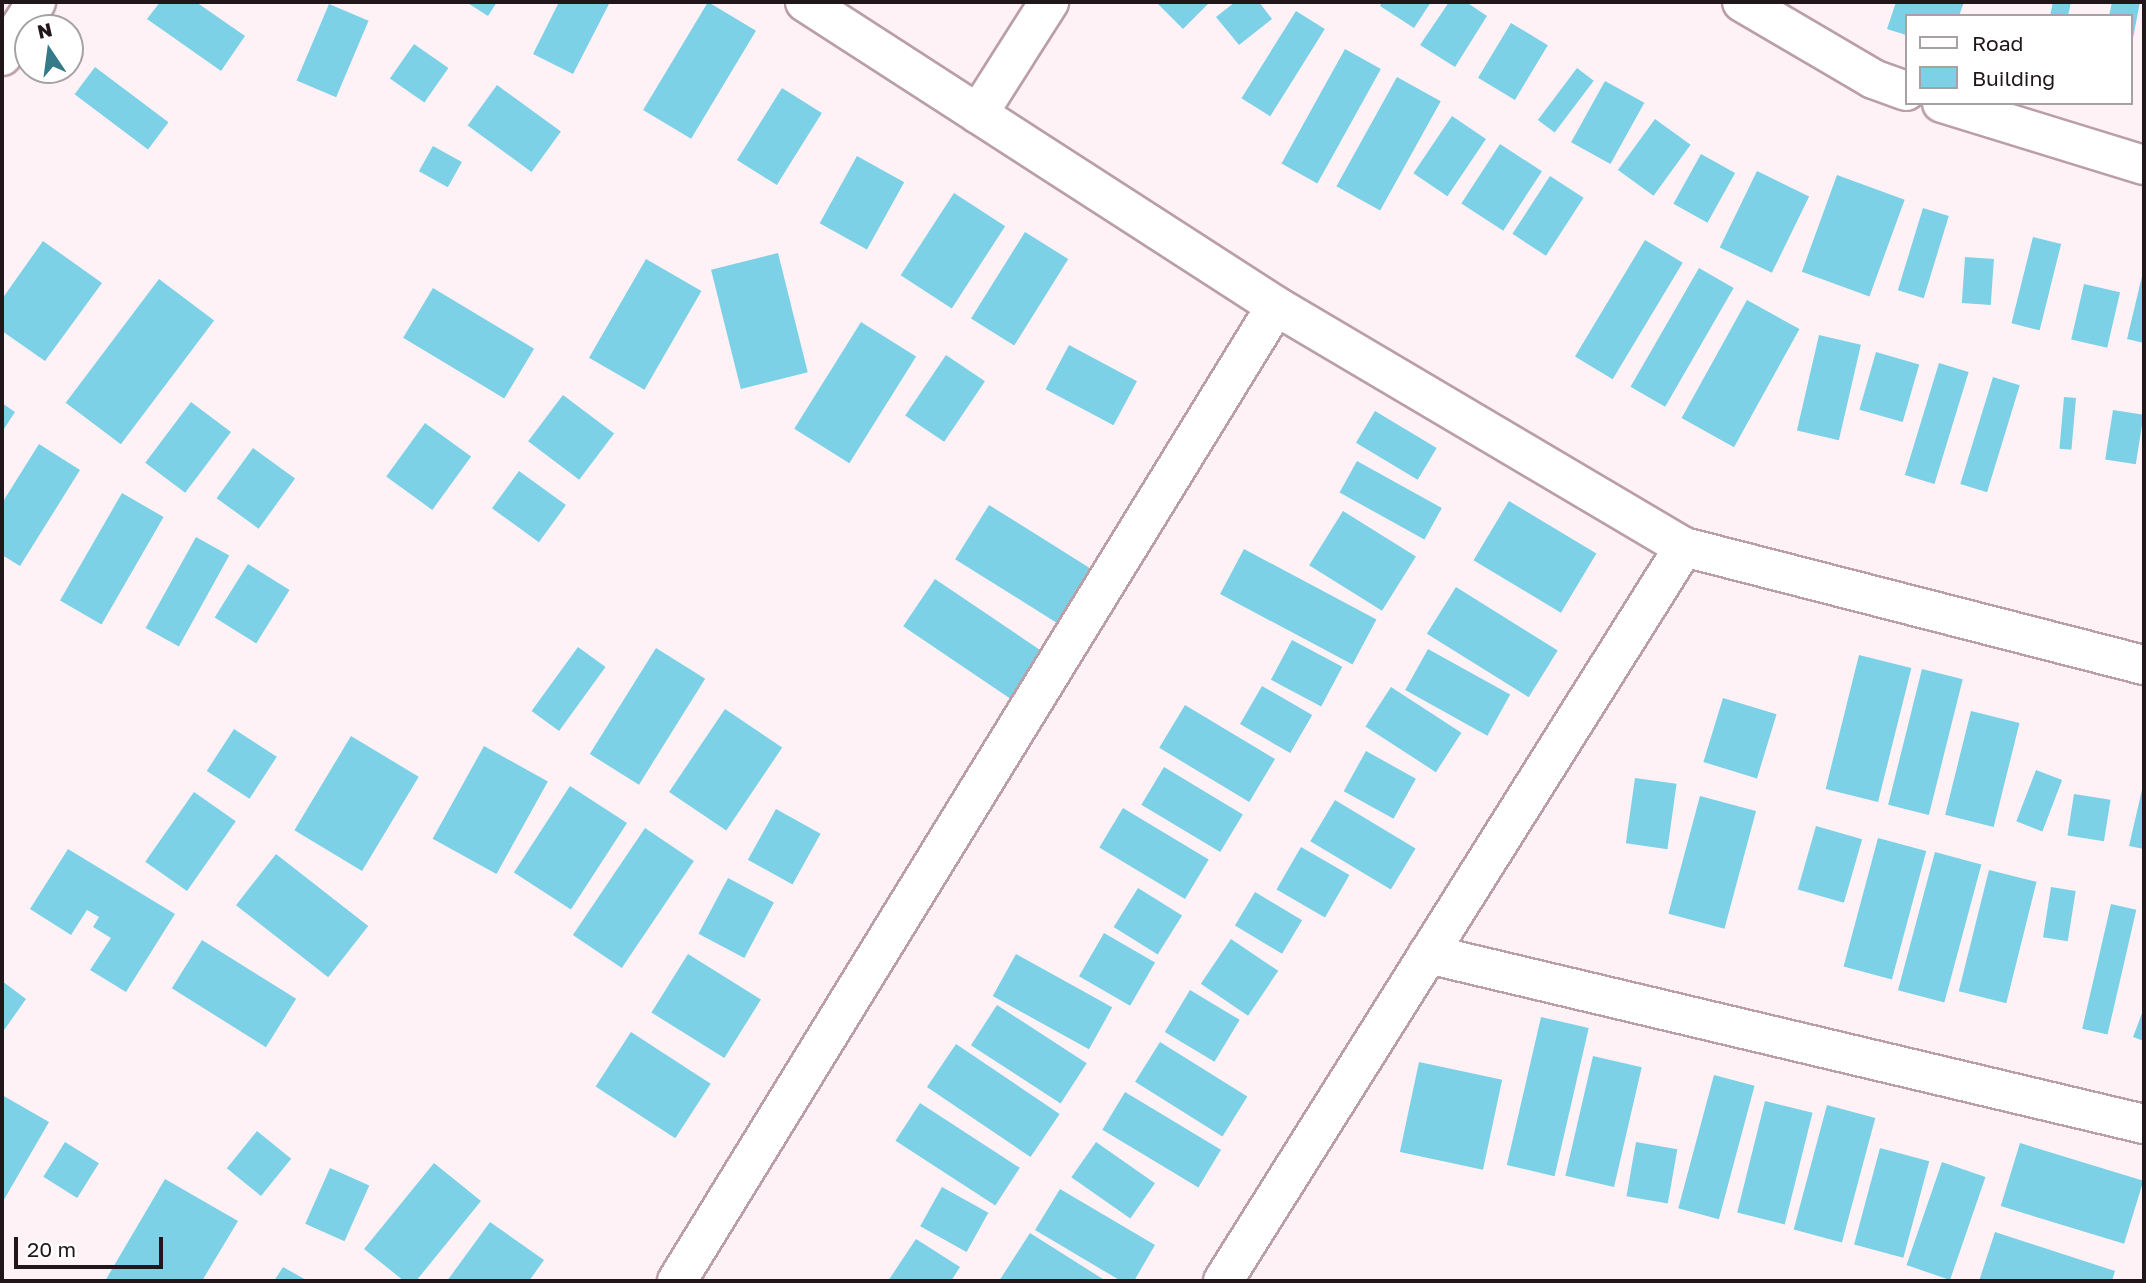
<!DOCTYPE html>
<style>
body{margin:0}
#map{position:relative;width:2146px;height:1283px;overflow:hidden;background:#fef2f6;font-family:"Golos Text",sans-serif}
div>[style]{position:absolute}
.building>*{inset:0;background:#7cd1e6;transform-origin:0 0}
.roads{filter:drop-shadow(2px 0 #ba9fa7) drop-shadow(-2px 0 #ba9fa7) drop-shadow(0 2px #ba9fa7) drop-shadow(0 -2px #ba9fa7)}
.street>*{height:38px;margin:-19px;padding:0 19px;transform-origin:19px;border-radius:19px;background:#fff}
span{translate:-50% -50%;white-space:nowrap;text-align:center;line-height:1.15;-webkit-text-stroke:7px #fff;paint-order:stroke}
.frame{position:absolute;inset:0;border:4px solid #21171a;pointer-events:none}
.legend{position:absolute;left:1905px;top:14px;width:228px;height:91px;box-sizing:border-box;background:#fff;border:2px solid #a6a2a3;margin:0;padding:9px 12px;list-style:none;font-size:21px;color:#21171a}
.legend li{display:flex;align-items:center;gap:14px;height:35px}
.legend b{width:35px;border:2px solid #a6a2a3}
.north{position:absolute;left:14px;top:14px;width:70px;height:70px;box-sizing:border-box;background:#fff;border:2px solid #a6a2a3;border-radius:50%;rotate:347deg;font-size:19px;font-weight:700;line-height:28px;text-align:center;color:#21171a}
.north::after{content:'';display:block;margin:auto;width:24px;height:32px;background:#357a89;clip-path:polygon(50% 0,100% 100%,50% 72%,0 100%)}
.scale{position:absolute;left:14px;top:1237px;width:149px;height:32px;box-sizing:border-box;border:4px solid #21171a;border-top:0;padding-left:9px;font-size:21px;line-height:24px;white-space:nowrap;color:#21171a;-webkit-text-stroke:5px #fff;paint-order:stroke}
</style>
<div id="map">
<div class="building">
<div style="clip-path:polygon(160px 2px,196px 2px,245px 36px,221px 71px,147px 19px)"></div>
<div style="clip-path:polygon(466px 2px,497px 2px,488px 16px)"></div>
<div style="clip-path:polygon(559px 2px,610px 2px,573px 74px,533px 54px)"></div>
<div style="left:708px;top:2px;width:56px;height:126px;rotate:31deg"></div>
<div style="clip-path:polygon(1156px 2px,1210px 2px,1183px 29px)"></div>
<div style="clip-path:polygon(1235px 2px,1259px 2px,1272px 19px,1239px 45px,1216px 17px)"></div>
<div style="clip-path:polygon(1382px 2px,1431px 2px,1414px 28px,1380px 6px)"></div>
<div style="clip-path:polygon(1449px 2px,1466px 2px,1487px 16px,1455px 67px,1420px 45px)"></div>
<div style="clip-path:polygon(1896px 2px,1964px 2px,1959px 16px,1906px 16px,1906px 35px,1887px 29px)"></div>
<div style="clip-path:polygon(2053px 2px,2071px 2px,2068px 16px,2050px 16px)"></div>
<div style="clip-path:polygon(2112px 2px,2140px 2px,2133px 38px,2130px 16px,2109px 16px)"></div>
<div style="left:329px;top:4px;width:43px;height:83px;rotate:23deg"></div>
<div style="left:1296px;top:11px;width:34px;height:103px;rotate:32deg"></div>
<div style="left:1511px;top:23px;width:43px;height:64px;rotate:31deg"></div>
<div style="left:414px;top:44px;width:42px;height:42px;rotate:35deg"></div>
<div style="left:1345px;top:49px;width:41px;height:131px;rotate:29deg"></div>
<div style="left:95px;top:67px;width:92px;height:34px;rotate:37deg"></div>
<div style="left:1577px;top:68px;width:21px;height:65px;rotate:37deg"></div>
<div style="left:1397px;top:77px;width:50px;height:125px;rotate:29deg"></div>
<div style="left:1605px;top:81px;width:45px;height:70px;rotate:29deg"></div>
<div style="left:497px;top:85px;width:79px;height:50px;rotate:36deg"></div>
<div style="left:782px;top:88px;width:47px;height:85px;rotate:32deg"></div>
<div style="left:1452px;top:116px;width:41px;height:69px;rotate:34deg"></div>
<div style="left:1655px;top:119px;width:44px;height:63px;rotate:36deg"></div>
<div style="left:1500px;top:144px;width:50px;height:71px;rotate:33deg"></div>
<div style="left:433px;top:146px;width:33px;height:29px;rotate:29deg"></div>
<div style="left:1701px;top:154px;width:39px;height:57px;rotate:29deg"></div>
<div style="left:857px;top:156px;width:54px;height:77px;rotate:29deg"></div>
<div style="left:1757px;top:171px;width:58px;height:85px;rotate:26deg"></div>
<div style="left:1837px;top:175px;width:72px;height:103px;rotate:20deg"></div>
<div style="left:1550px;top:176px;width:40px;height:69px;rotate:33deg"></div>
<div style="left:954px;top:193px;width:61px;height:98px;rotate:33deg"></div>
<div style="left:1923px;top:208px;width:27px;height:86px;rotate:17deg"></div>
<div style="left:1025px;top:232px;width:51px;height:102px;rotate:32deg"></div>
<div style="left:2033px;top:237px;width:29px;height:89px;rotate:14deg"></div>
<div style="left:1645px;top:240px;width:44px;height:136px;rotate:31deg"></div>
<div style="clip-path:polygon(43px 241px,102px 283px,45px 361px,2px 331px,2px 299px)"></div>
<div style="left:778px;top:253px;width:123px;height:69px;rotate:76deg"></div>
<div style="left:1965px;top:257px;width:29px;height:46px;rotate:4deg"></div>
<div style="left:646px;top:259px;width:64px;height:114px;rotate:30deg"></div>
<div style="left:1699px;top:268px;width:40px;height:137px;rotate:30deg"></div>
<div style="clip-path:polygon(2144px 268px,2144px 343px,2127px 339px)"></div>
<div style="left:159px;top:279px;width:69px;height:155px;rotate:37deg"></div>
<div style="left:2084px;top:284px;width:37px;height:57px;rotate:13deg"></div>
<div style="left:433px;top:288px;width:118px;height:58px;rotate:31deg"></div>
<div style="left:1747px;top:300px;width:60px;height:135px;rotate:29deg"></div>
<div style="left:861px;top:322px;width:65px;height:126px;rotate:32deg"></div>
<div style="left:1819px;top:335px;width:43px;height:98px;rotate:13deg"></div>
<div style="left:1069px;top:345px;width:77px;height:50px;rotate:28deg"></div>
<div style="left:1876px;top:352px;width:45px;height:60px;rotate:16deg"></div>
<div style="left:946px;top:355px;width:47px;height:73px;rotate:34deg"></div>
<div style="left:1939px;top:363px;width:31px;height:117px;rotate:17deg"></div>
<div style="left:1993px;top:377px;width:28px;height:112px;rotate:17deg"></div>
<div style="left:563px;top:395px;width:64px;height:58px;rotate:37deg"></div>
<div style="left:2064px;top:397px;width:12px;height:52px;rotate:5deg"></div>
<div style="left:191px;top:402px;width:50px;height:76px;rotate:37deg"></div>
<div style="clip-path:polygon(2px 403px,15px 412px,2px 432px)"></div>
<div style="left:2113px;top:410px;width:31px;height:50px;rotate:9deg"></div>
<div style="left:1375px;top:411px;width:72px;height:37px;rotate:31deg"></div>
<div style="left:425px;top:423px;width:57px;height:66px;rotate:36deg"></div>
<div style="clip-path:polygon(39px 444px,80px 470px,20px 566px,2px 555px,2px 503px)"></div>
<div style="left:253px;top:448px;width:52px;height:62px;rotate:36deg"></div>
<div style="left:1357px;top:461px;width:97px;height:36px;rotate:29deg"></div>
<div style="left:519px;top:471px;width:58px;height:46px;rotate:36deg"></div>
<div style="left:122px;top:493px;width:48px;height:124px;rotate:30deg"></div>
<div style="left:1509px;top:501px;width:102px;height:69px;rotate:31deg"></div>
<div style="left:989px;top:505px;width:123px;height:64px;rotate:32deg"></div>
<div style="left:1343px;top:511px;width:86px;height:64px;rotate:32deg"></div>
<div style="left:196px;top:537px;width:38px;height:104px;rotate:29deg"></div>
<div style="left:1244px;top:549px;width:150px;height:51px;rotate:28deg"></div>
<div style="left:248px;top:564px;width:49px;height:63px;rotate:32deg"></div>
<div style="left:935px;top:579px;width:129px;height:57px;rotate:34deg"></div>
<div style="left:1456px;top:587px;width:120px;height:55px;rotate:32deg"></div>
<div style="left:1292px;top:640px;width:57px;height:45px;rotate:28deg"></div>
<div style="left:578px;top:647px;width:34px;height:79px;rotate:36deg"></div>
<div style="left:656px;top:648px;width:58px;height:125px;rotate:32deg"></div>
<div style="left:1428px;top:649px;width:94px;height:47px;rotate:29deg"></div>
<div style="left:1859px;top:655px;width:54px;height:138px;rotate:14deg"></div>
<div style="left:1922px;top:669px;width:42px;height:140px;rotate:14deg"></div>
<div style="left:1262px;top:686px;width:58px;height:44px;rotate:30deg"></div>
<div style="left:1391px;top:687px;width:84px;height:47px;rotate:33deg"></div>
<div style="left:1723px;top:698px;width:56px;height:67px;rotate:17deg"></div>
<div style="left:1185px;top:705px;width:105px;height:50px;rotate:31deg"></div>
<div style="left:725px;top:709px;width:69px;height:100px;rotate:34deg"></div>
<div style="left:1971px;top:711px;width:50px;height:107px;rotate:14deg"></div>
<div style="left:234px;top:729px;width:51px;height:50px;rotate:33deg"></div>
<div style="left:351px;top:736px;width:79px;height:110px;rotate:31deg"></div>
<div style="left:484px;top:746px;width:73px;height:106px;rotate:29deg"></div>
<div style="left:1366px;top:751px;width:57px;height:46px;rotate:29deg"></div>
<div style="left:1164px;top:767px;width:92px;height:44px;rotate:31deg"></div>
<div style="left:2036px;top:770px;width:28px;height:55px;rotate:21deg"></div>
<div style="left:1635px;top:778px;width:42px;height:66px;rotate:8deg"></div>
<div style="clip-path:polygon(2144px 781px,2144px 849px,2129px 846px)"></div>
<div style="left:570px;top:786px;width:68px;height:103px;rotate:33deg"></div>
<div style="left:194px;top:792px;width:51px;height:85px;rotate:35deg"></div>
<div style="left:2074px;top:794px;width:37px;height:42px;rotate:9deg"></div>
<div style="left:1700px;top:796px;width:58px;height:122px;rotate:15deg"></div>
<div style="left:1335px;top:800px;width:94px;height:48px;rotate:31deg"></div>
<div style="left:1123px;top:808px;width:100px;height:46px;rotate:31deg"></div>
<div style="left:776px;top:809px;width:51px;height:58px;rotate:29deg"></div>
<div style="left:1816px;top:826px;width:48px;height:66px;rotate:16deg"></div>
<div style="left:645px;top:828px;width:59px;height:129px;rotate:34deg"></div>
<div style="left:1878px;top:838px;width:50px;height:133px;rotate:15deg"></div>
<div style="left:1301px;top:847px;width:56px;height:49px;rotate:30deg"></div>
<div style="clip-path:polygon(68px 849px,175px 914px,126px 992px,90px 970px,111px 938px,93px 927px,99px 917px,87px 910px,71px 935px,30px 909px)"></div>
<div style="left:1935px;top:852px;width:48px;height:143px;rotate:15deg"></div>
<div style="left:276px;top:854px;width:117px;height:65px;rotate:38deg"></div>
<div style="left:1989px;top:870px;width:49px;height:125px;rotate:14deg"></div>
<div style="left:728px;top:878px;width:52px;height:63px;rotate:28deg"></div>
<div style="left:2051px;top:887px;width:25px;height:51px;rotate:9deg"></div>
<div style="left:1138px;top:888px;width:52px;height:46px;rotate:32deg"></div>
<div style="left:1255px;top:892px;width:55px;height:39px;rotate:31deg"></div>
<div style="left:2111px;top:904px;width:26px;height:128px;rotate:13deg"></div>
<div style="left:1104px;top:933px;width:59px;height:50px;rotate:30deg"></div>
<div style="left:1231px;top:939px;width:57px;height:54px;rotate:34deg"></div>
<div style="left:202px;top:940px;width:111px;height:57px;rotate:32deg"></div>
<div style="left:688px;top:954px;width:86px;height:69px;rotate:32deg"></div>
<div style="left:1016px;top:954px;width:110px;height:48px;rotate:29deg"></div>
<div style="clip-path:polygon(2px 981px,26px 999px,2px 1033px)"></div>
<div style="left:1190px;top:990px;width:58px;height:49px;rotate:31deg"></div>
<div style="left:997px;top:1005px;width:107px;height:48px;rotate:33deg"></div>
<div style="clip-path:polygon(2144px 1008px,2144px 1041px,2133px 1037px)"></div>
<div style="left:1541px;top:1017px;width:49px;height:152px;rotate:13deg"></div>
<div style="left:631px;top:1032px;width:95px;height:65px;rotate:33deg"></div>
<div style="left:1160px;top:1042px;width:103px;height:47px;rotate:32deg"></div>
<div style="left:956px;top:1044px;width:125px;height:52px;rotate:34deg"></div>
<div style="left:1593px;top:1056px;width:50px;height:123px;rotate:13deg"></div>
<div style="left:1419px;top:1062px;width:85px;height:92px;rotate:12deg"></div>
<div style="left:1714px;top:1075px;width:42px;height:138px;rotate:15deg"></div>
<div style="left:1125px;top:1092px;width:112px;height:44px;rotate:31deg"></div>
<div style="clip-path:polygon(2px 1095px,49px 1122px,2px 1203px)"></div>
<div style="left:1765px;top:1101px;width:49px;height:115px;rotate:14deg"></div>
<div style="left:920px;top:1103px;width:119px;height:45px;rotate:33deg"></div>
<div style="left:1827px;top:1105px;width:50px;height:129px;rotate:15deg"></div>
<div style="left:257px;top:1131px;width:44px;height:48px;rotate:39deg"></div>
<div style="left:65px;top:1142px;width:40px;height:41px;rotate:32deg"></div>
<div style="left:1096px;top:1142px;width:72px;height:43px;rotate:35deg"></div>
<div style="left:1636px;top:1142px;width:42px;height:55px;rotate:10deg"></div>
<div style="left:2020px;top:1143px;width:129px;height:66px;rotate:17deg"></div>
<div style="left:1880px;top:1148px;width:51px;height:100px;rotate:15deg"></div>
<div style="left:1942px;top:1162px;width:46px;height:109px;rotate:19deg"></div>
<div style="clip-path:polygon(434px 1163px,481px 1201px,416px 1281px,404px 1281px,364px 1249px)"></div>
<div style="left:330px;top:1168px;width:43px;height:61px;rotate:24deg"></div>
<div style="clip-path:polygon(165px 1179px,238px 1221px,202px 1281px,105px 1281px)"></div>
<div style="left:942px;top:1187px;width:53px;height:45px;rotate:29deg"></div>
<div style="clip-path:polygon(1060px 1189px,1155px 1245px,1134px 1281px,1121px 1281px,1035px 1230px)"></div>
<div style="clip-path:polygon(490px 1222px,544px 1260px,529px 1281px,447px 1281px)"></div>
<div style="clip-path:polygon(1995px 1232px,2115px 1271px,2112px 1281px,1979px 1281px)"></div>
<div style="clip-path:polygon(1030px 1233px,1106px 1281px,999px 1281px)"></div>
<div style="clip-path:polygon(916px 1239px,960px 1267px,951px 1281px,888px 1281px)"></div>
<div style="clip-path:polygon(283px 1267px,308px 1281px,274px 1281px)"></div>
</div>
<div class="roads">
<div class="street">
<div style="left:805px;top:2px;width:561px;rotate:32.84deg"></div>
<div style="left:1276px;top:306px;width:474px;rotate:30.6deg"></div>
<div style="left:1684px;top:547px;width:475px;rotate:14.4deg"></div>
<div style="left:1742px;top:2px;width:152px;rotate:30.4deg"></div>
<div style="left:1873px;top:79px;width:35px;rotate:20deg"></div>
<div style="left:2px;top:56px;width:64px;rotate:-57.8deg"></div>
<div style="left:1942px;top:103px;width:211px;rotate:17.1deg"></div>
<div style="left:978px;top:114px;width:133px;rotate:-57.6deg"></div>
<div style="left:1428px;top:954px;width:736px;rotate:13.36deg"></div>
<div style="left:677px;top:1281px;width:1144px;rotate:-58.44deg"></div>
<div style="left:1223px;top:1281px;width:867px;rotate:-57.87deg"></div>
</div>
</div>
<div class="frame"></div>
<ul class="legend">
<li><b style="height:9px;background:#fff"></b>Road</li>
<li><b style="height:19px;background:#7cd1e6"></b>Building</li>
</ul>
<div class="north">N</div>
<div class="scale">20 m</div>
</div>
